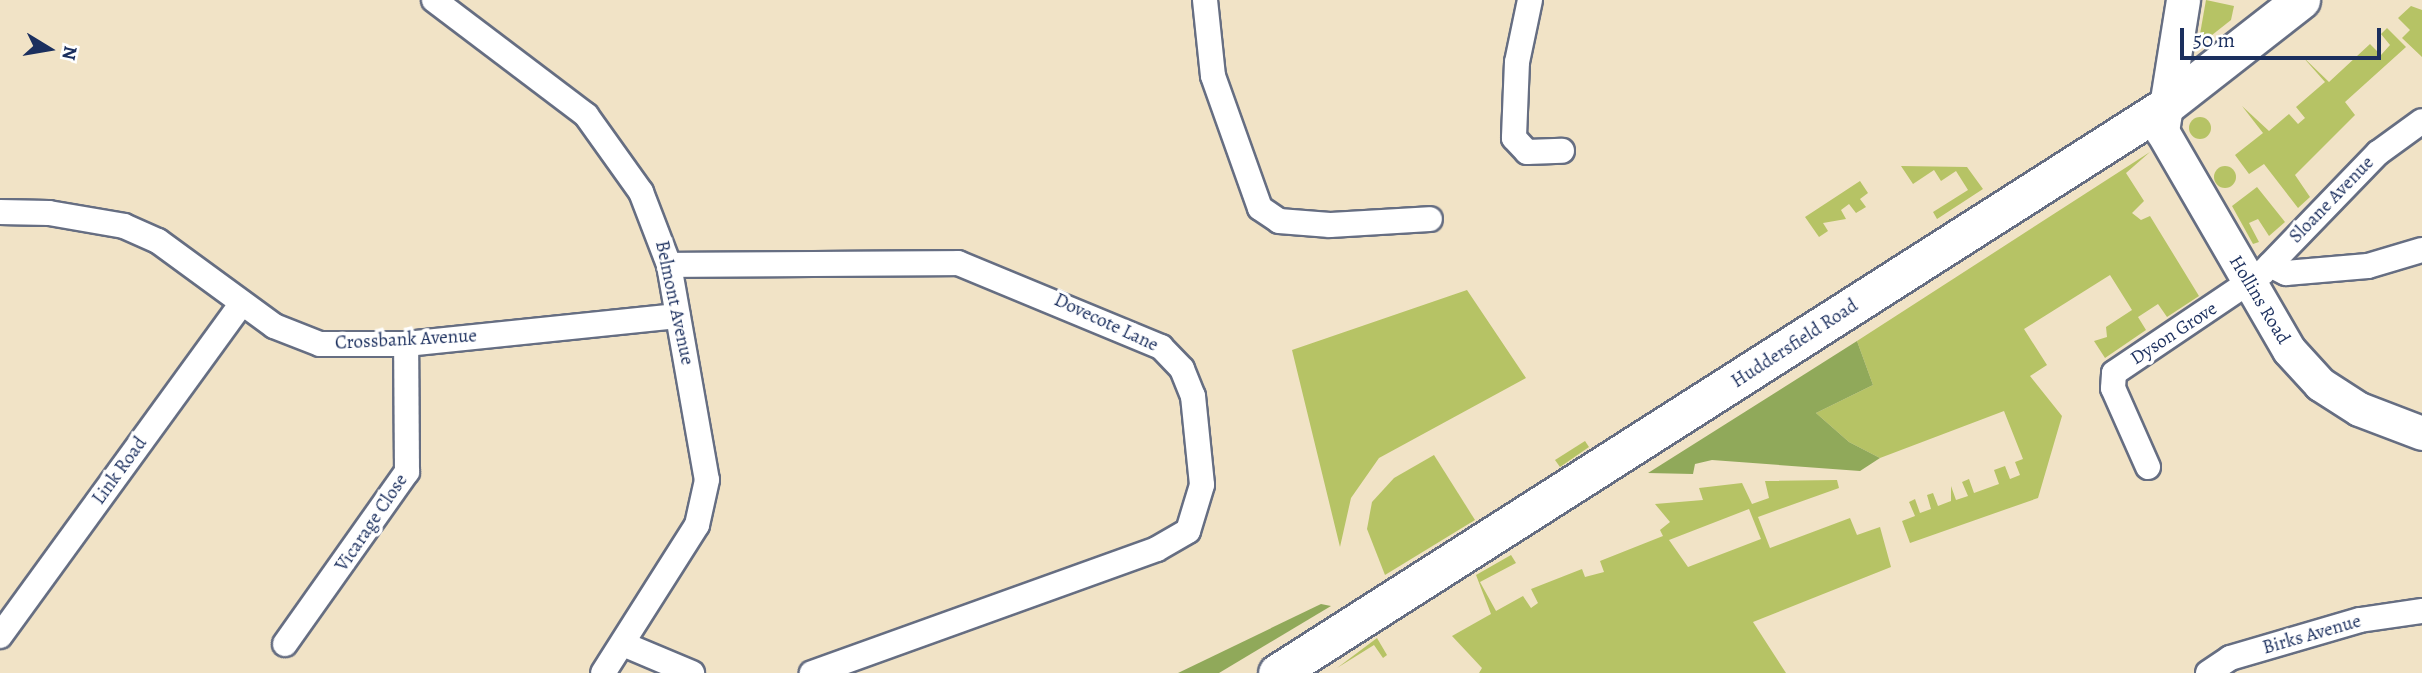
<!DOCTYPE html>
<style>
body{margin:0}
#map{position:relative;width:2422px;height:673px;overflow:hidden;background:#f1e3c6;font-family:Alegreya,serif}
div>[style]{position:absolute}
.green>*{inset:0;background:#b6c365}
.round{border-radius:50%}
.forest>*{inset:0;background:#90a95a}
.roads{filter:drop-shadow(2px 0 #666e82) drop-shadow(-2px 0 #666e82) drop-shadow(0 2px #666e82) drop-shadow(0 -2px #666e82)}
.street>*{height:24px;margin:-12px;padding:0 12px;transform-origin:12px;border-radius:12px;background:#fff}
.secondary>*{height:33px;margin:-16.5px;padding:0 16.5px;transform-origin:16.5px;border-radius:16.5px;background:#fff}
.primary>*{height:37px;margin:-18.5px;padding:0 18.5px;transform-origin:18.5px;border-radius:18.5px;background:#fff}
span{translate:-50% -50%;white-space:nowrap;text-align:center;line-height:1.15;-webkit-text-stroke:7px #fff;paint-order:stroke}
.street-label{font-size:19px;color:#1b2f5e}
.north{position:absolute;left:14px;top:14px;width:70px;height:70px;-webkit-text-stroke:5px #fff;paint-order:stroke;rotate:101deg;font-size:19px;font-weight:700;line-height:28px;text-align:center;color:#1b2f5e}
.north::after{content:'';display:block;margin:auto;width:24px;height:32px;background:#1b2f5e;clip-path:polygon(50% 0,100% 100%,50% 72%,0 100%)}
.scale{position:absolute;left:2180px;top:28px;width:201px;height:32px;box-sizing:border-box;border:4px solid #1b2f5e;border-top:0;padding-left:9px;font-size:21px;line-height:24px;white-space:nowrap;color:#1b2f5e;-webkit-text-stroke:5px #fff;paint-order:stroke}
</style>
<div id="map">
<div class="green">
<div style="clip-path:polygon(2206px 0,2234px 6px,2231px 20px,2207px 39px,2200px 34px)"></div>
<div style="clip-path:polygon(2411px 6px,2422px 10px,2422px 57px,2402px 38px,2410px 30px,2398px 18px)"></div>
<div style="clip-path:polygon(2387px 28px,2406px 47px,2345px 102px,2355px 115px,2295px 175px,2310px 197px,2298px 208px,2264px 164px,2249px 174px,2235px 155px,2263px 133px,2242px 106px,2269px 131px,2289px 114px,2298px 124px,2305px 118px,2296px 107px,2325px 82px,2302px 56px,2329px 82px,2370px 44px,2381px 55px,2390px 45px,2381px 34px)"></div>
<div class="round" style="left:2189px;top:117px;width:22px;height:22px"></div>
<div style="clip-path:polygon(2150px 152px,2126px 173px,2144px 201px,2132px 213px,2141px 220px,2150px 216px,2199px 296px,2167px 317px,2158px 304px,2138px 317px,2146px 330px,2105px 358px,2094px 341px,2107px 337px,2106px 327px,2132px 310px,2110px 275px,2024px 329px,2047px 365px,2030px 376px,2062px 416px,2038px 498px,1910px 543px,1902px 521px,1915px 516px,1909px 502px,1915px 499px,1920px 513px,1931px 509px,1927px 495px,1933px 493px,1938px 506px,1951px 501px,1951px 486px,1956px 500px,1968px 496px,1962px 482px,1969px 479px,1974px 493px,1999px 484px,1994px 470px,2005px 466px,2010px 479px,2020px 475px,2015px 462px,2023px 459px,2004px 411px,1880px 458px,1849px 442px,1816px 413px,1873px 385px,1857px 341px)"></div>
<div class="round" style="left:2214px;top:166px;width:22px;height:22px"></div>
<div style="clip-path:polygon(1901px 166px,1967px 167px,1983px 189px,1937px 219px,1933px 212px,1968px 190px,1956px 171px,1941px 181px,1934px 170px,1913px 184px)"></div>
<div style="clip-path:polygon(1860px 181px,1868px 193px,1860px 199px,1866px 207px,1856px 213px,1849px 204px,1841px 210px,1846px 219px,1823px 223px,1828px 231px,1819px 237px,1805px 217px)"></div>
<div style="clip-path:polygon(2257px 187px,2285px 222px,2269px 236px,2258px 219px,2249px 223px,2259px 242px,2253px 244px,2232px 206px)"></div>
<div style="clip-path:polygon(1467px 290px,1526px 378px,1379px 458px,1351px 498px,1340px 547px,1292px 350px)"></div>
<div style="clip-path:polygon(1585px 441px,1589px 447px,1560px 467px,1555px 460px)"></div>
<div style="clip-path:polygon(1434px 455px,1475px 520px,1385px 575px,1367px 529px,1372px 502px,1394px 478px)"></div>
<div style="clip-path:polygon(evenodd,1837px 480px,1839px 488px,1758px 517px,1770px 548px,1850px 518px,1857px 535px,1880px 527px,1891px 567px,1753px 622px,1786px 673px,1479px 673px,1482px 668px,1452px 636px,1491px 614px,1476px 575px,1511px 555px,1516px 563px,1480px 582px,1496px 611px,1523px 596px,1531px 608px,1538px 603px,1531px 589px,1582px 569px,1585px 577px,1604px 572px,1600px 561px,1663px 536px,1660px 530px,1670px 522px,1655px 504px,1703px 500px,1699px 488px,1742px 483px,1752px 504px,1769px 498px,1765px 481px,1837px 480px,1749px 509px,1761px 539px,1688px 567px,1669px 540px,1749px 509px)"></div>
<div style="clip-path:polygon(1377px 638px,1387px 655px,1383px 658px,1374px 645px,1337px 668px)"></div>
</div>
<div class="forest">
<div style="clip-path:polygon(1857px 341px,1873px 385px,1816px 413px,1849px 442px,1880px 458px,1860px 471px,1712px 460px,1695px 464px,1693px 474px,1648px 473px)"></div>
<div style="clip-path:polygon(1321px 604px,1331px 606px,1219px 673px,1178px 673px)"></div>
</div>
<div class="roads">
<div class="street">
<div style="left:434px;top:0;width:191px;rotate:37.1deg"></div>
<div style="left:586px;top:115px;width:95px;rotate:54.5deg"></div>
<div style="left:641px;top:192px;width:78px;rotate:69deg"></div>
<div style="left:669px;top:265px;width:218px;rotate:80deg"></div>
<div style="left:707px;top:480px;width:46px;rotate:102.5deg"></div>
<div style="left:697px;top:525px;width:175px;rotate:122.4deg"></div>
<div style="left:1205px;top:0;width:76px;rotate:84deg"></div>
<div style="left:1213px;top:76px;width:140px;rotate:70.4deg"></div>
<div style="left:1260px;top:208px;width:23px;rotate:34deg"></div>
<div style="left:1279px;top:221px;width:51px;rotate:4.5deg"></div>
<div style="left:1330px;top:225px;width:100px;rotate:-3.4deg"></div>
<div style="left:1530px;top:0;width:63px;rotate:101.8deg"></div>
<div style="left:1517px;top:62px;width:76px;rotate:92.3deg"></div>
<div style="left:1514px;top:138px;width:19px;rotate:47deg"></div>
<div style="left:1527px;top:152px;width:35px;rotate:-2deg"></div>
<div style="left:0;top:212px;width:49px;rotate:1.2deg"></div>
<div style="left:49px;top:213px;width:76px;rotate:9.8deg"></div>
<div style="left:124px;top:226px;width:37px;rotate:24deg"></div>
<div style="left:158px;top:241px;width:144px;rotate:36.2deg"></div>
<div style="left:274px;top:326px;width:49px;rotate:21.4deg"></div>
<div style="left:320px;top:344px;width:86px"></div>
<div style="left:406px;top:344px;width:273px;rotate:-5.9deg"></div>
<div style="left:669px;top:265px;width:289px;rotate:-0.4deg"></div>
<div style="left:958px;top:263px;width:220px;rotate:22.5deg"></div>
<div style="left:1161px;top:347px;width:30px;rotate:46deg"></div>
<div style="left:1182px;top:369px;width:29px;rotate:68deg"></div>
<div style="left:1193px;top:396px;width:89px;rotate:84.2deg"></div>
<div style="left:1202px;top:485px;width:48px;rotate:106.9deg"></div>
<div style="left:1188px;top:531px;width:36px;rotate:150deg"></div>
<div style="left:1157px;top:549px;width:367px;rotate:160.2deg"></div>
<div style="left:2270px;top:265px;width:18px;rotate:27deg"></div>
<div style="left:2286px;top:273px;width:82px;rotate:-4.9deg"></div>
<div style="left:2368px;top:266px;width:56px;rotate:-16.5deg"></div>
<div style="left:2148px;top:467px;width:86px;rotate:-113.9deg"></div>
<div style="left:2113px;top:388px;width:15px;rotate:-86deg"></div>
<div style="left:2114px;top:373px;width:179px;rotate:-34deg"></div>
<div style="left:2262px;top:273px;width:167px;rotate:-46deg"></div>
<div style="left:2378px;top:153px;width:54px;rotate:-36deg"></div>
<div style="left:0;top:636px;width:408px;rotate:-54deg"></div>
<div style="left:285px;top:644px;width:211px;rotate:-54.7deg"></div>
<div style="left:407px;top:472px;width:128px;rotate:-90.4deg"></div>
<div style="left:623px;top:644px;width:75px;rotate:22.8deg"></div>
<div style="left:2208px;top:673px;width:27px;rotate:-34deg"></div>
<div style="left:2230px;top:658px;width:135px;rotate:-16.3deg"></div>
<div style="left:2360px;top:620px;width:63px;rotate:-8.3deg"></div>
</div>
<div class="secondary">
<div style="left:2183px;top:0;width:133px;rotate:99.1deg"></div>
<div style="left:2162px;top:131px;width:253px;rotate:59.9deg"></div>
<div style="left:2289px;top:350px;width:46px;rotate:47.6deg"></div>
<div style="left:2320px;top:384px;width:46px;rotate:32.7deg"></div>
<div style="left:2359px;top:409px;width:67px;rotate:20.9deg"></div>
</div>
<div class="primary">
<div style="left:1277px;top:673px;width:1052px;rotate:-32.54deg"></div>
<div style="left:2164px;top:107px;width:174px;rotate:-38deg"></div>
</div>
</div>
<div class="street-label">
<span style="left:2332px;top:200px;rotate:-46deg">Sloane Avenue</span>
<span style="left:2259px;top:300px;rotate:59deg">Hollins Road</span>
<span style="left:674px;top:303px;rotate:78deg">Belmont Avenue</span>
<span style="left:1106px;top:323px;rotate:25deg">Dovecote Lane</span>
<span style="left:2174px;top:334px;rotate:-33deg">Dyson Grove</span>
<span style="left:406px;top:340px;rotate:-3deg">Crossbank Avenue</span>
<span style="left:1795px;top:344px;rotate:-33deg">Huddersfield Road</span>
<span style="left:120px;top:471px;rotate:-54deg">Link Road</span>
<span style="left:372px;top:523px;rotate:-56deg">Vicarage Close</span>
<span style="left:2312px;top:635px;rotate:-16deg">Birks Avenue</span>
</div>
<div class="north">N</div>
<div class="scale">50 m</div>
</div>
